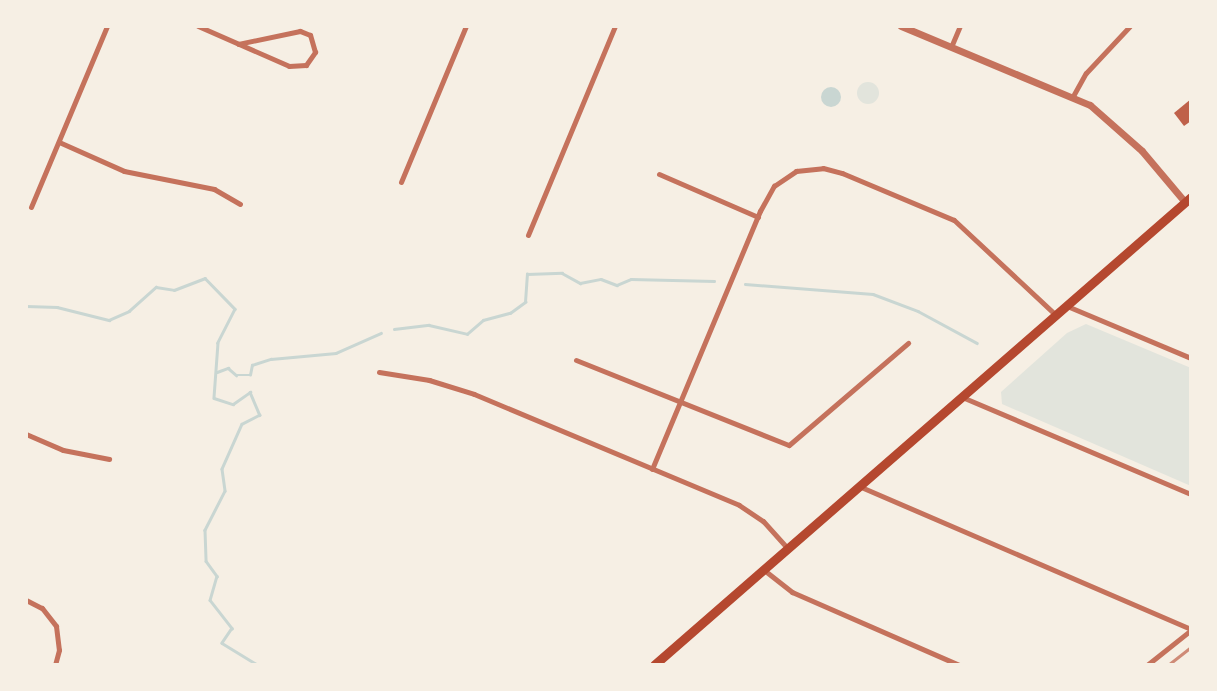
<!DOCTYPE html>
<style>
body{margin:0}
#map{position:relative;width:1217px;height:691px;overflow:hidden;background:#f6efe4;font-family:"IBM Plex Serif",serif}
div>[style]{position:absolute}
.green>*{inset:0;background:#e2e4dc}
.round{border-radius:50%}
.water>*{inset:0;background:#c9d6d2}
.stream>*{height:2.5px;margin:-1.25px;padding:0 1.25px;transform-origin:1.25px;border-radius:1.25px;background:#c9d6d2}
.building>*{inset:0;background:#bf614a}
.minor>*{height:5px;margin:-2.5px;padding:0 2.5px;transform-origin:2.5px;border-radius:2.5px;background:#c5725c}
.tertiary>*{height:7px;margin:-3.5px;padding:0 3.5px;transform-origin:3.5px;border-radius:3.5px;background:#c5725c}
.primary>*{height:9px;margin:-4.5px;padding:0 4.5px;transform-origin:4.5px;border-radius:4.5px;background:#b5482f}
.rail>*{height:2.5px;margin:-1.25px;padding:0 1.25px;transform-origin:1.25px;border-radius:1.25px;background:#cf8b77}
span{translate:-50% -50%;white-space:nowrap;text-align:center;line-height:1.15;-webkit-text-stroke:5px #f6efe4;paint-order:stroke}
.frame{position:absolute;inset:0;border:28px solid #f6efe4;pointer-events:none}
</style>
<div id="map">
<div class="green">
<div class="round" style="left:857px;top:82px;width:22px;height:22px"></div>
<div style="clip-path:polygon(1086px 324px,1191px 368px,1191px 486px,1002px 404px,1001px 392px,1067px 333px)"></div>
</div>
<div class="water">
<div class="round" style="left:821px;top:87px;width:20px;height:20px"></div>
</div>
<div class="stream">
<div style="left:745px;top:284px;width:128px;rotate:4.5deg"></div>
<div style="left:873px;top:294px;width:48px;rotate:20.7deg"></div>
<div style="left:918px;top:311px;width:67px;rotate:28.5deg"></div>
<div style="left:26px;top:306px;width:31px;rotate:2deg"></div>
<div style="left:57px;top:307px;width:54px;rotate:14deg"></div>
<div style="left:109px;top:320px;width:22px;rotate:-24deg"></div>
<div style="left:129px;top:311px;width:36px;rotate:-42deg"></div>
<div style="left:156px;top:287px;width:18px;rotate:9deg"></div>
<div style="left:174px;top:290px;width:33px;rotate:-21deg"></div>
<div style="left:205px;top:278px;width:43px;rotate:45.9deg"></div>
<div style="left:235px;top:309px;width:38px;rotate:117deg"></div>
<div style="left:218px;top:343px;width:55px;rotate:94.2deg"></div>
<div style="left:214px;top:398px;width:20px;rotate:18deg"></div>
<div style="left:233px;top:404px;width:21px;rotate:-35deg"></div>
<div style="left:250px;top:392px;width:25px;rotate:67deg"></div>
<div style="left:260px;top:415px;width:20px;rotate:153deg"></div>
<div style="left:242px;top:424px;width:49px;rotate:114deg"></div>
<div style="left:222px;top:469px;width:22px;rotate:82deg"></div>
<div style="left:225px;top:491px;width:44px;rotate:117.1deg"></div>
<div style="left:205px;top:530px;width:31px;rotate:88deg"></div>
<div style="left:206px;top:561px;width:19px;rotate:54deg"></div>
<div style="left:217px;top:576px;width:25px;rotate:106deg"></div>
<div style="left:210px;top:600px;width:36px;rotate:52deg"></div>
<div style="left:232px;top:628px;width:18px;rotate:124deg"></div>
<div style="left:222px;top:643px;width:42px;rotate:31.4deg"></div>
<div style="left:394px;top:329px;width:35px;rotate:-7deg"></div>
<div style="left:429px;top:325px;width:39px;rotate:13deg"></div>
<div style="left:467px;top:334px;width:21px;rotate:-41deg"></div>
<div style="left:483px;top:320px;width:28px;rotate:-15deg"></div>
<div style="left:510px;top:313px;width:19px;rotate:-36deg"></div>
<div style="left:525px;top:302px;width:28px;rotate:-86deg"></div>
<div style="left:527px;top:274px;width:35px;rotate:-2deg"></div>
<div style="left:562px;top:273px;width:21px;rotate:29deg"></div>
<div style="left:580px;top:283px;width:21px;rotate:-11deg"></div>
<div style="left:601px;top:279px;width:17px;rotate:21deg"></div>
<div style="left:617px;top:285px;width:15px;rotate:-23deg"></div>
<div style="left:631px;top:279px;width:83px;rotate:1.4deg"></div>
<div style="left:217px;top:372px;width:12px;rotate:-20deg"></div>
<div style="left:228px;top:368px;width:11px;rotate:41deg"></div>
<div style="left:236px;top:375px;width:14px"></div>
<div style="left:250px;top:375px;width:10px;rotate:-79deg"></div>
<div style="left:252px;top:365px;width:20px;rotate:-18deg"></div>
<div style="left:271px;top:359px;width:65px;rotate:-5.3deg"></div>
<div style="left:336px;top:353px;width:49px;rotate:-24deg"></div>
</div>
<div class="building">
<div style="clip-path:polygon(1191px 99px,1191px 121px,1184px 126px,1174px 113px)"></div>
</div>
<div class="minor">
<div style="left:198px;top:26px;width:99px;rotate:23.7deg"></div>
<div style="left:289px;top:66px;width:17px;rotate:-3deg"></div>
<div style="left:306px;top:65px;width:16px;rotate:-55deg"></div>
<div style="left:315px;top:52px;width:18px;rotate:-106deg"></div>
<div style="left:310px;top:35px;width:11px;rotate:-158deg"></div>
<div style="left:300px;top:31px;width:63px;rotate:168.2deg"></div>
<div style="left:951px;top:47px;width:23px;rotate:-67deg"></div>
<div style="left:1073px;top:96px;width:26px;rotate:-61deg"></div>
<div style="left:1086px;top:73px;width:64px;rotate:-46.9deg"></div>
<div style="left:59px;top:142px;width:71px;rotate:24deg"></div>
<div style="left:124px;top:171px;width:92px;rotate:11.3deg"></div>
<div style="left:214px;top:189px;width:30px;rotate:30deg"></div>
<div style="left:659px;top:174px;width:108px;rotate:23.5deg"></div>
<div style="left:401px;top:182px;width:169px;rotate:-67.4deg"></div>
<div style="left:31px;top:207px;width:196px;rotate:-67.2deg"></div>
<div style="left:528px;top:235px;width:226px;rotate:-67.4deg"></div>
<div style="left:1067px;top:306px;width:134px;rotate:22.8deg"></div>
<div style="left:576px;top:360px;width:229px;rotate:21.8deg"></div>
<div style="left:789px;top:445px;width:157px;rotate:-40.6deg"></div>
<div style="left:379px;top:372px;width:51px;rotate:9.1deg"></div>
<div style="left:429px;top:380px;width:47px;rotate:17.3deg"></div>
<div style="left:474px;top:394px;width:287px;rotate:22.7deg"></div>
<div style="left:739px;top:505px;width:29px;rotate:34deg"></div>
<div style="left:763px;top:521px;width:38px;rotate:48deg"></div>
<div style="left:962px;top:397px;width:249px;rotate:23deg"></div>
<div style="left:26px;top:434px;width:40px;rotate:23.4deg"></div>
<div style="left:63px;top:450px;width:47px;rotate:11.1deg"></div>
<div style="left:652px;top:469px;width:280px;rotate:-67.3deg"></div>
<div style="left:760px;top:211px;width:29px;rotate:-61deg"></div>
<div style="left:774px;top:186px;width:27px;rotate:-34deg"></div>
<div style="left:796px;top:171px;width:27px;rotate:-6deg"></div>
<div style="left:823px;top:168px;width:20px;rotate:15deg"></div>
<div style="left:842px;top:173px;width:121px;rotate:22.8deg"></div>
<div style="left:954px;top:220px;width:139px;rotate:43deg"></div>
<div style="left:861px;top:487px;width:359px;rotate:23.3deg"></div>
<div style="left:764px;top:570px;width:36px;rotate:38deg"></div>
<div style="left:792px;top:592px;width:182px;rotate:23.6deg"></div>
<div style="left:26px;top:600px;width:18px;rotate:27deg"></div>
<div style="left:42px;top:608px;width:23px;rotate:52deg"></div>
<div style="left:56px;top:626px;width:24px;rotate:83deg"></div>
<div style="left:59px;top:650px;width:16px;rotate:105deg"></div>
<div style="left:1147px;top:665px;width:56px;rotate:-38.5deg"></div>
</div>
<div class="tertiary">
<div style="left:901px;top:26px;width:205px;rotate:22.7deg"></div>
<div style="left:1090px;top:105px;width:69px;rotate:41.5deg"></div>
<div style="left:1142px;top:151px;width:67px;rotate:49.9deg"></div>
</div>
<div class="primary">
<div style="left:654px;top:665px;width:712px;rotate:-41.07deg"></div>
</div>
<div class="rail">
<div style="left:1168px;top:665px;width:29px;rotate:-38deg"></div>
</div>
<div class="frame"></div>
</div>
